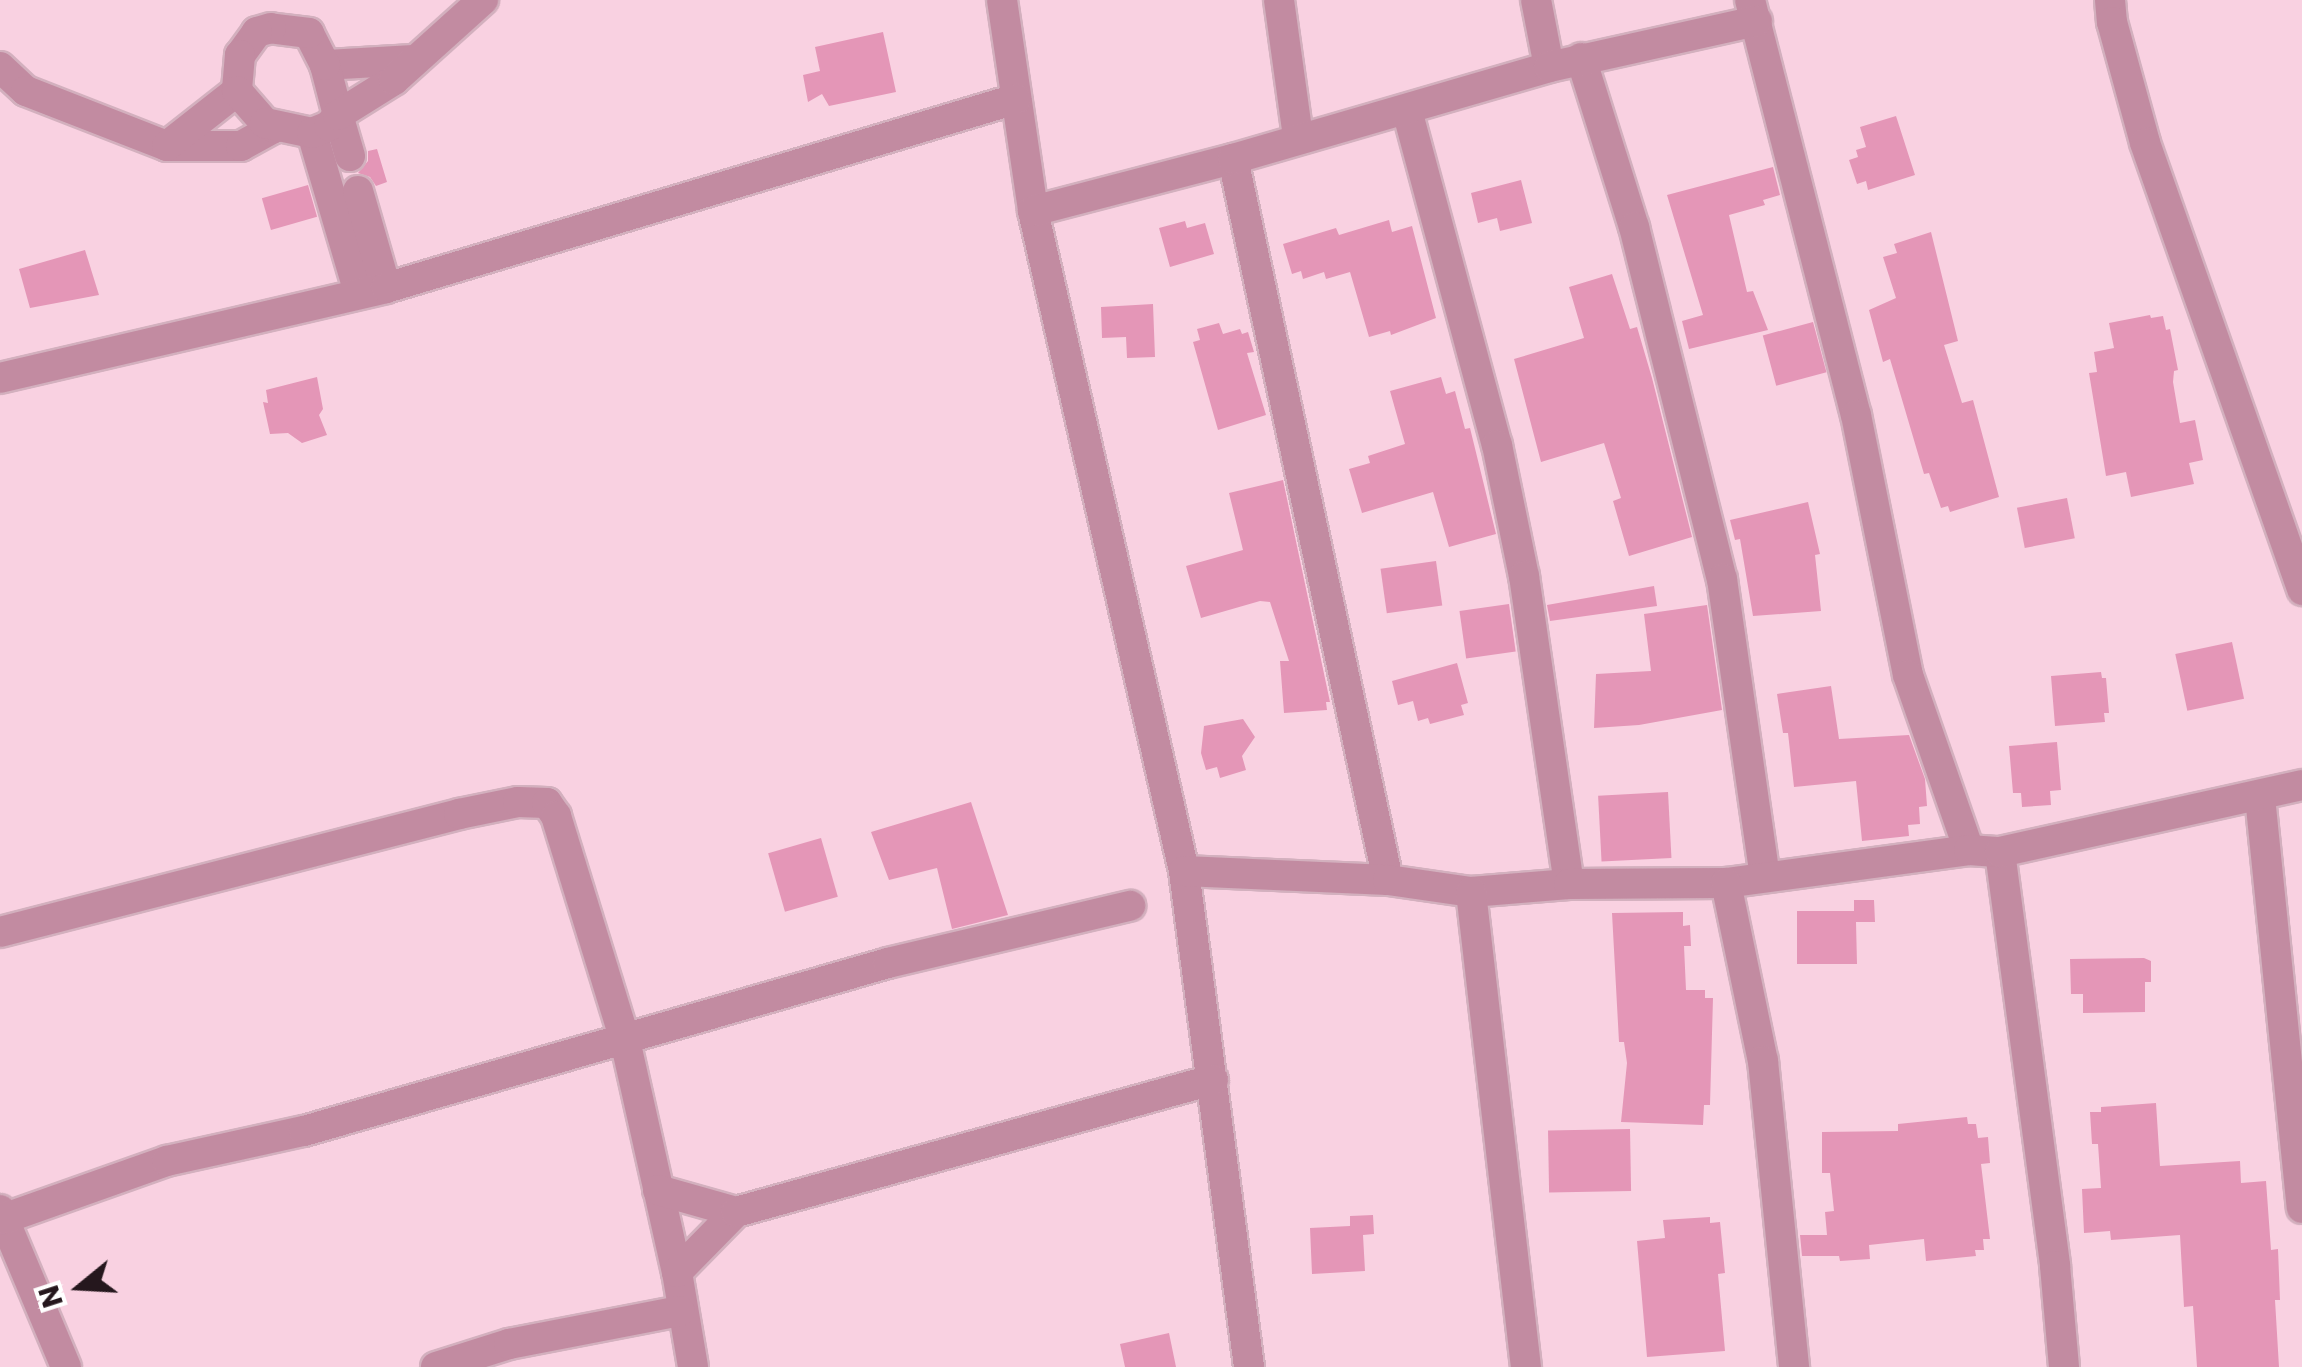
<!DOCTYPE html>
<style>
body{margin:0}
#map{position:relative;width:2302px;height:1367px;overflow:hidden;background:#f9d1e1;font-family:Poppins,sans-serif}
div>[style]{position:absolute}
.building>*{inset:0;background:#e496b7;transform-origin:0 0}
.roads{filter:drop-shadow(2px 0 #d3b0be) drop-shadow(-2px 0 #d3b0be) drop-shadow(0 2px #d3b0be) drop-shadow(0 -2px #d3b0be)}
.minor>*{height:30px;margin:-15px;padding:0 15px;transform-origin:15px;border-radius:15px;background:#c28ba1}
span{translate:-50% -50%;white-space:nowrap;text-align:center;line-height:1.15;-webkit-text-stroke:9px #fff;paint-order:stroke}
.north{position:absolute;left:30px;top:1237px;width:100px;height:100px;-webkit-text-stroke:8px #fff;paint-order:stroke;rotate:252deg;font-size:28px;font-weight:700;line-height:40px;text-align:center;color:#25171d}
.north::after{content:'';display:block;margin:auto;width:35px;height:45px;background:#25171d;clip-path:polygon(50% 0,100% 100%,50% 72%,0 100%)}
</style>
<div id="map">
<div class="building">
<div style="clip-path:polygon(883px 32px,896px 92px,829px 106px,822px 94px,808px 102px,803px 75px,820px 71px,815px 47px)"></div>
<div style="clip-path:polygon(1896px 116px,1915px 175px,1868px 190px,1866px 181px,1857px 184px,1849px 160px,1858px 157px,1856px 150px,1866px 147px,1860px 127px)"></div>
<div style="clip-path:polygon(377px 149px,387px 182px,376px 186px,370px 177px,358px 173px,368px 161px,368px 151px)"></div>
<div style="clip-path:polygon(1773px 167px,1780px 195px,1763px 200px,1765px 205px,1729px 215px,1747px 292px,1753px 291px,1768px 330px,1689px 349px,1682px 321px,1703px 315px,1667px 195px)"></div>
<div style="clip-path:polygon(1521px 180px,1532px 223px,1500px 231px,1497px 218px,1478px 223px,1471px 193px)"></div>
<div style="left:308px;top:185px;width:33px;height:48px;rotate:74deg"></div>
<div style="clip-path:polygon(1389px 220px,1392px 232px,1412px 226px,1436px 318px,1391px 335px,1390px 331px,1369px 337px,1350px 272px,1326px 279px,1324px 272px,1303px 279px,1301px 271px,1292px 274px,1283px 244px,1336px 228px,1339px 235px)"></div>
<div style="clip-path:polygon(1185px 221px,1187px 228px,1205px 223px,1214px 254px,1170px 267px,1159px 228px)"></div>
<div style="clip-path:polygon(1931px 232px,1958px 341px,1944px 345px,1962px 403px,1973px 400px,1999px 497px,1950px 512px,1948px 506px,1941px 508px,1929px 473px,1924px 474px,1890px 359px,1883px 362px,1869px 310px,1896px 298px,1883px 257px,1897px 253px,1894px 244px)"></div>
<div style="clip-path:polygon(85px 250px,99px 295px,30px 308px,19px 269px)"></div>
<div style="clip-path:polygon(1612px 274px,1630px 329px,1637px 327px,1652px 378px,1692px 537px,1629px 556px,1613px 501px,1621px 498px,1604px 443px,1541px 462px,1514px 359px,1584px 338px,1569px 287px)"></div>
<div style="clip-path:polygon(1153px 304px,1155px 357px,1127px 358px,1126px 337px,1102px 338px,1101px 307px)"></div>
<div style="clip-path:polygon(2150px 315px,2151px 318px,2163px 316px,2166px 330px,2170px 329px,2178px 370px,2174px 371px,2173px 382px,2180px 423px,2195px 420px,2203px 460px,2189px 463px,2194px 484px,2131px 497px,2126px 472px,2106px 476px,2089px 373px,2097px 372px,2094px 352px,2114px 348px,2109px 323px)"></div>
<div style="left:1813px;top:322px;width:52px;height:52px;rotate:75deg"></div>
<div style="clip-path:polygon(1219px 323px,1223px 334px,1240px 329px,1242px 334px,1248px 332px,1254px 352px,1247px 353px,1266px 415px,1218px 430px,1193px 342px,1200px 340px,1197px 329px)"></div>
<div style="clip-path:polygon(317px 377px,323px 409px,319px 415px,327px 435px,302px 443px,288px 433px,270px 434px,263px 402px,268px 403px,266px 390px)"></div>
<div style="clip-path:polygon(1441px 377px,1446px 394px,1455px 391px,1465px 429px,1470px 428px,1496px 534px,1449px 547px,1433px 492px,1362px 513px,1349px 469px,1370px 463px,1368px 456px,1405px 444px,1390px 391px)"></div>
<div style="clip-path:polygon(1283px 480px,1330px 702px,1326px 702px,1327px 710px,1284px 713px,1280px 661px,1289px 661px,1270px 602px,1260px 601px,1201px 618px,1186px 566px,1243px 550px,1229px 493px)"></div>
<div style="left:2067px;top:498px;width:41px;height:51px;rotate:79deg"></div>
<div style="clip-path:polygon(1808px 502px,1820px 554px,1815px 555px,1821px 611px,1753px 616px,1740px 539px,1735px 540px,1730px 520px)"></div>
<div style="left:1436px;top:561px;width:45px;height:56px;rotate:82deg"></div>
<div style="clip-path:polygon(1654px 586px,1657px 606px,1550px 621px,1547px 605px)"></div>
<div style="left:1509px;top:604px;width:48px;height:50px;rotate:82deg"></div>
<div style="clip-path:polygon(1707px 605px,1722px 710px,1639px 725px,1594px 728px,1596px 674px,1651px 671px,1644px 614px)"></div>
<div style="left:2232px;top:642px;width:58px;height:58px;rotate:78deg"></div>
<div style="clip-path:polygon(1457px 663px,1468px 703px,1461px 705px,1464px 715px,1430px 724px,1428px 718px,1418px 721px,1413px 701px,1398px 705px,1392px 681px)"></div>
<div style="clip-path:polygon(2101px 672px,2102px 678px,2106px 678px,2109px 713px,2104px 713px,2105px 722px,2055px 726px,2051px 676px)"></div>
<div style="clip-path:polygon(1831px 686px,1839px 739px,1909px 735px,1925px 779px,1927px 806px,1919px 807px,1920px 824px,1908px 825px,1909px 836px,1862px 841px,1856px 781px,1794px 787px,1788px 733px,1783px 733px,1777px 694px)"></div>
<div style="clip-path:polygon(1243px 719px,1255px 737px,1242px 756px,1246px 770px,1220px 778px,1217px 767px,1206px 770px,1201px 753px,1204px 726px)"></div>
<div style="clip-path:polygon(2057px 742px,2061px 790px,2050px 791px,2051px 805px,2022px 807px,2021px 793px,2013px 793px,2009px 746px)"></div>
<div style="left:1668px;top:792px;width:66px;height:70px;rotate:87deg"></div>
<div style="clip-path:polygon(971px 802px,1008px 915px,952px 929px,937px 868px,889px 880px,871px 832px)"></div>
<div style="left:821px;top:838px;width:61px;height:55px;rotate:74deg"></div>
<div style="clip-path:polygon(1854px 900px,1874px 900px,1875px 922px,1856px 922px,1857px 964px,1797px 964px,1797px 911px,1854px 911px)"></div>
<div style="clip-path:polygon(1683px 912px,1683px 926px,1690px 925px,1691px 946px,1684px 946px,1686px 990px,1705px 990px,1705px 998px,1713px 998px,1710px 1105px,1704px 1105px,1703px 1125px,1621px 1122px,1627px 1063px,1624px 1042px,1619px 1042px,1612px 913px)"></div>
<div style="clip-path:polygon(2144px 958px,2151px 961px,2151px 982px,2145px 982px,2145px 1012px,2083px 1013px,2083px 994px,2071px 994px,2070px 959px)"></div>
<div style="clip-path:polygon(2156px 1103px,2160px 1166px,2240px 1161px,2241px 1183px,2266px 1181px,2271px 1250px,2278px 1249px,2280px 1300px,2275px 1300px,2279px 1367px,2197px 1367px,2193px 1306px,2184px 1307px,2180px 1235px,2111px 1240px,2110px 1231px,2084px 1233px,2082px 1189px,2101px 1188px,2098px 1144px,2092px 1144px,2090px 1112px,2101px 1112px,2101px 1107px)"></div>
<div style="clip-path:polygon(1967px 1117px,1968px 1124px,1976px 1124px,1978px 1138px,1988px 1137px,1990px 1163px,1981px 1164px,1990px 1239px,1983px 1239px,1984px 1250px,1975px 1250px,1976px 1256px,1926px 1261px,1924px 1239px,1869px 1245px,1870px 1259px,1840px 1261px,1839px 1256px,1802px 1256px,1800px 1235px,1827px 1235px,1825px 1212px,1834px 1211px,1830px 1173px,1822px 1173px,1822px 1132px,1898px 1131px,1898px 1124px)"></div>
<div style="left:1630px;top:1129px;width:62px;height:82px;rotate:89deg"></div>
<div style="clip-path:polygon(1373px 1215px,1374px 1234px,1363px 1235px,1365px 1271px,1312px 1274px,1310px 1228px,1350px 1226px,1350px 1216px)"></div>
<div style="clip-path:polygon(1710px 1217px,1710px 1223px,1720px 1222px,1725px 1273px,1718px 1274px,1725px 1351px,1647px 1357px,1637px 1241px,1665px 1238px,1663px 1220px)"></div>
<div style="clip-path:polygon(1169px 1333px,1176px 1367px,1125px 1367px,1120px 1344px)"></div>
</div>
<div class="roads">
<div class="minor">
<div style="left:1002px;top:0;width:213px;rotate:81.6deg"></div>
<div style="left:1033px;top:211px;width:677px;rotate:77.11deg"></div>
<div style="left:1184px;top:871px;width:500px;rotate:82.53deg"></div>
<div style="left:1279px;top:0;width:138px;rotate:82.1deg"></div>
<div style="left:1536px;top:0;width:68px;rotate:79deg"></div>
<div style="left:1750px;top:0;width:428px;rotate:75.7deg"></div>
<div style="left:1856px;top:415px;width:265px;rotate:78.7deg"></div>
<div style="left:1908px;top:675px;width:185px;rotate:70.8deg"></div>
<div style="left:2110px;top:0;width:22px;rotate:85deg"></div>
<div style="left:2112px;top:22px;width:125px;rotate:74.7deg"></div>
<div style="left:2145px;top:143px;width:474px;rotate:70.6deg"></div>
<div style="left:1581px;top:58px;width:177px;rotate:72.6deg"></div>
<div style="left:1634px;top:227px;width:363px;rotate:76deg"></div>
<div style="left:1722px;top:579px;width:300px;rotate:81.8deg"></div>
<div style="left:325px;top:65px;width:86px;rotate:-3.3deg"></div>
<div style="left:0;top:67px;width:35px;rotate:43deg"></div>
<div style="left:26px;top:91px;width:151px;rotate:21.3deg"></div>
<div style="left:167px;top:146px;width:74px"></div>
<div style="left:241px;top:146px;width:38px;rotate:-29deg"></div>
<div style="left:274px;top:128px;width:10px;rotate:-151deg"></div>
<div style="left:1407px;top:110px;width:347px;rotate:75deg"></div>
<div style="left:1497px;top:445px;width:134px;rotate:78.4deg"></div>
<div style="left:1524px;top:576px;width:311px;rotate:81.7deg"></div>
<div style="left:312px;top:133px;width:167px;rotate:73.6deg"></div>
<div style="left:167px;top:146px;width:89px;rotate:-38.2deg"></div>
<div style="left:350px;top:156px;width:43px;rotate:-106.3deg"></div>
<div style="left:338px;top:115px;width:52px;rotate:-104.6deg"></div>
<div style="left:325px;top:65px;width:36px;rotate:-117deg"></div>
<div style="left:309px;top:33px;width:38px;rotate:-173deg"></div>
<div style="left:271px;top:28px;width:15px;rotate:164deg"></div>
<div style="left:257px;top:32px;width:29px;rotate:126deg"></div>
<div style="left:240px;top:55px;width:36px;rotate:95deg"></div>
<div style="left:237px;top:91px;width:43px;rotate:48.8deg"></div>
<div style="left:265px;top:123px;width:48px;rotate:12deg"></div>
<div style="left:312px;top:133px;width:18px;rotate:-22deg"></div>
<div style="left:329px;top:126px;width:14px;rotate:-51deg"></div>
<div style="left:338px;top:115px;width:66px;rotate:-32deg"></div>
<div style="left:394px;top:80px;width:120px;rotate:-42deg"></div>
<div style="left:1233px;top:159px;width:737px;rotate:77.87deg"></div>
<div style="left:358px;top:191px;width:101px;rotate:73.9deg"></div>
<div style="left:1033px;top:211px;width:207px;rotate:-14.6deg"></div>
<div style="left:1233px;top:159px;width:329px;rotate:-16.2deg"></div>
<div style="left:1549px;top:67px;width:213px;rotate:-12.5deg"></div>
<div style="left:0;top:378px;width:396px;rotate:-13.1deg"></div>
<div style="left:386px;top:288px;width:658px;rotate:-16.7deg"></div>
<div style="left:2260px;top:797px;width:413px;rotate:84.2deg"></div>
<div style="left:2000px;top:852px;width:418px;rotate:82.4deg"></div>
<div style="left:2055px;top:1266px;width:101px;rotate:84.9deg"></div>
<div style="left:1184px;top:871px;width:204px;rotate:2.5deg"></div>
<div style="left:1388px;top:880px;width:84px;rotate:8.2deg"></div>
<div style="left:1471px;top:892px;width:98px;rotate:-4.7deg"></div>
<div style="left:1569px;top:884px;width:157px;rotate:-0.4deg"></div>
<div style="left:1726px;top:883px;width:245px;rotate:-7.7deg"></div>
<div style="left:1969px;top:850px;width:31px;rotate:4deg"></div>
<div style="left:2000px;top:852px;width:309px;rotate:-12.5deg"></div>
<div style="left:1726px;top:883px;width:182px;rotate:78.3deg"></div>
<div style="left:1763px;top:1061px;width:308px;rotate:84.2deg"></div>
<div style="left:1471px;top:892px;width:478px;rotate:83.4deg"></div>
<div style="left:0;top:932px;width:474px;rotate:-14.4deg"></div>
<div style="left:459px;top:814px;width:60px;rotate:-11.5deg"></div>
<div style="left:518px;top:802px;width:29px;rotate:2deg"></div>
<div style="left:547px;top:803px;width:16px;rotate:55deg"></div>
<div style="left:556px;top:816px;width:234px;rotate:72.9deg"></div>
<div style="left:625px;top:1040px;width:238px;rotate:77.4deg"></div>
<div style="left:677px;top:1272px;width:96px;rotate:80.4deg"></div>
<div style="left:658px;top:1190px;width:81px;rotate:15.8deg"></div>
<div style="left:0;top:1210px;width:170px;rotate:67.2deg"></div>
<div style="left:3px;top:1219px;width:174px;rotate:-19.5deg"></div>
<div style="left:167px;top:1161px;width:140px;rotate:-12.4deg"></div>
<div style="left:304px;top:1131px;width:608px;rotate:-16.05deg"></div>
<div style="left:888px;top:963px;width:249px;rotate:-13.3deg"></div>
<div style="left:677px;top:1272px;width:84px;rotate:-45.5deg"></div>
<div style="left:736px;top:1212px;width:495px;rotate:-15.5deg"></div>
<div style="left:436px;top:1367px;width:77px;rotate:-17.5deg"></div>
<div style="left:509px;top:1344px;width:174px;rotate:-10.9deg"></div>
</div>
</div>
<div class="north">N</div>
</div>
